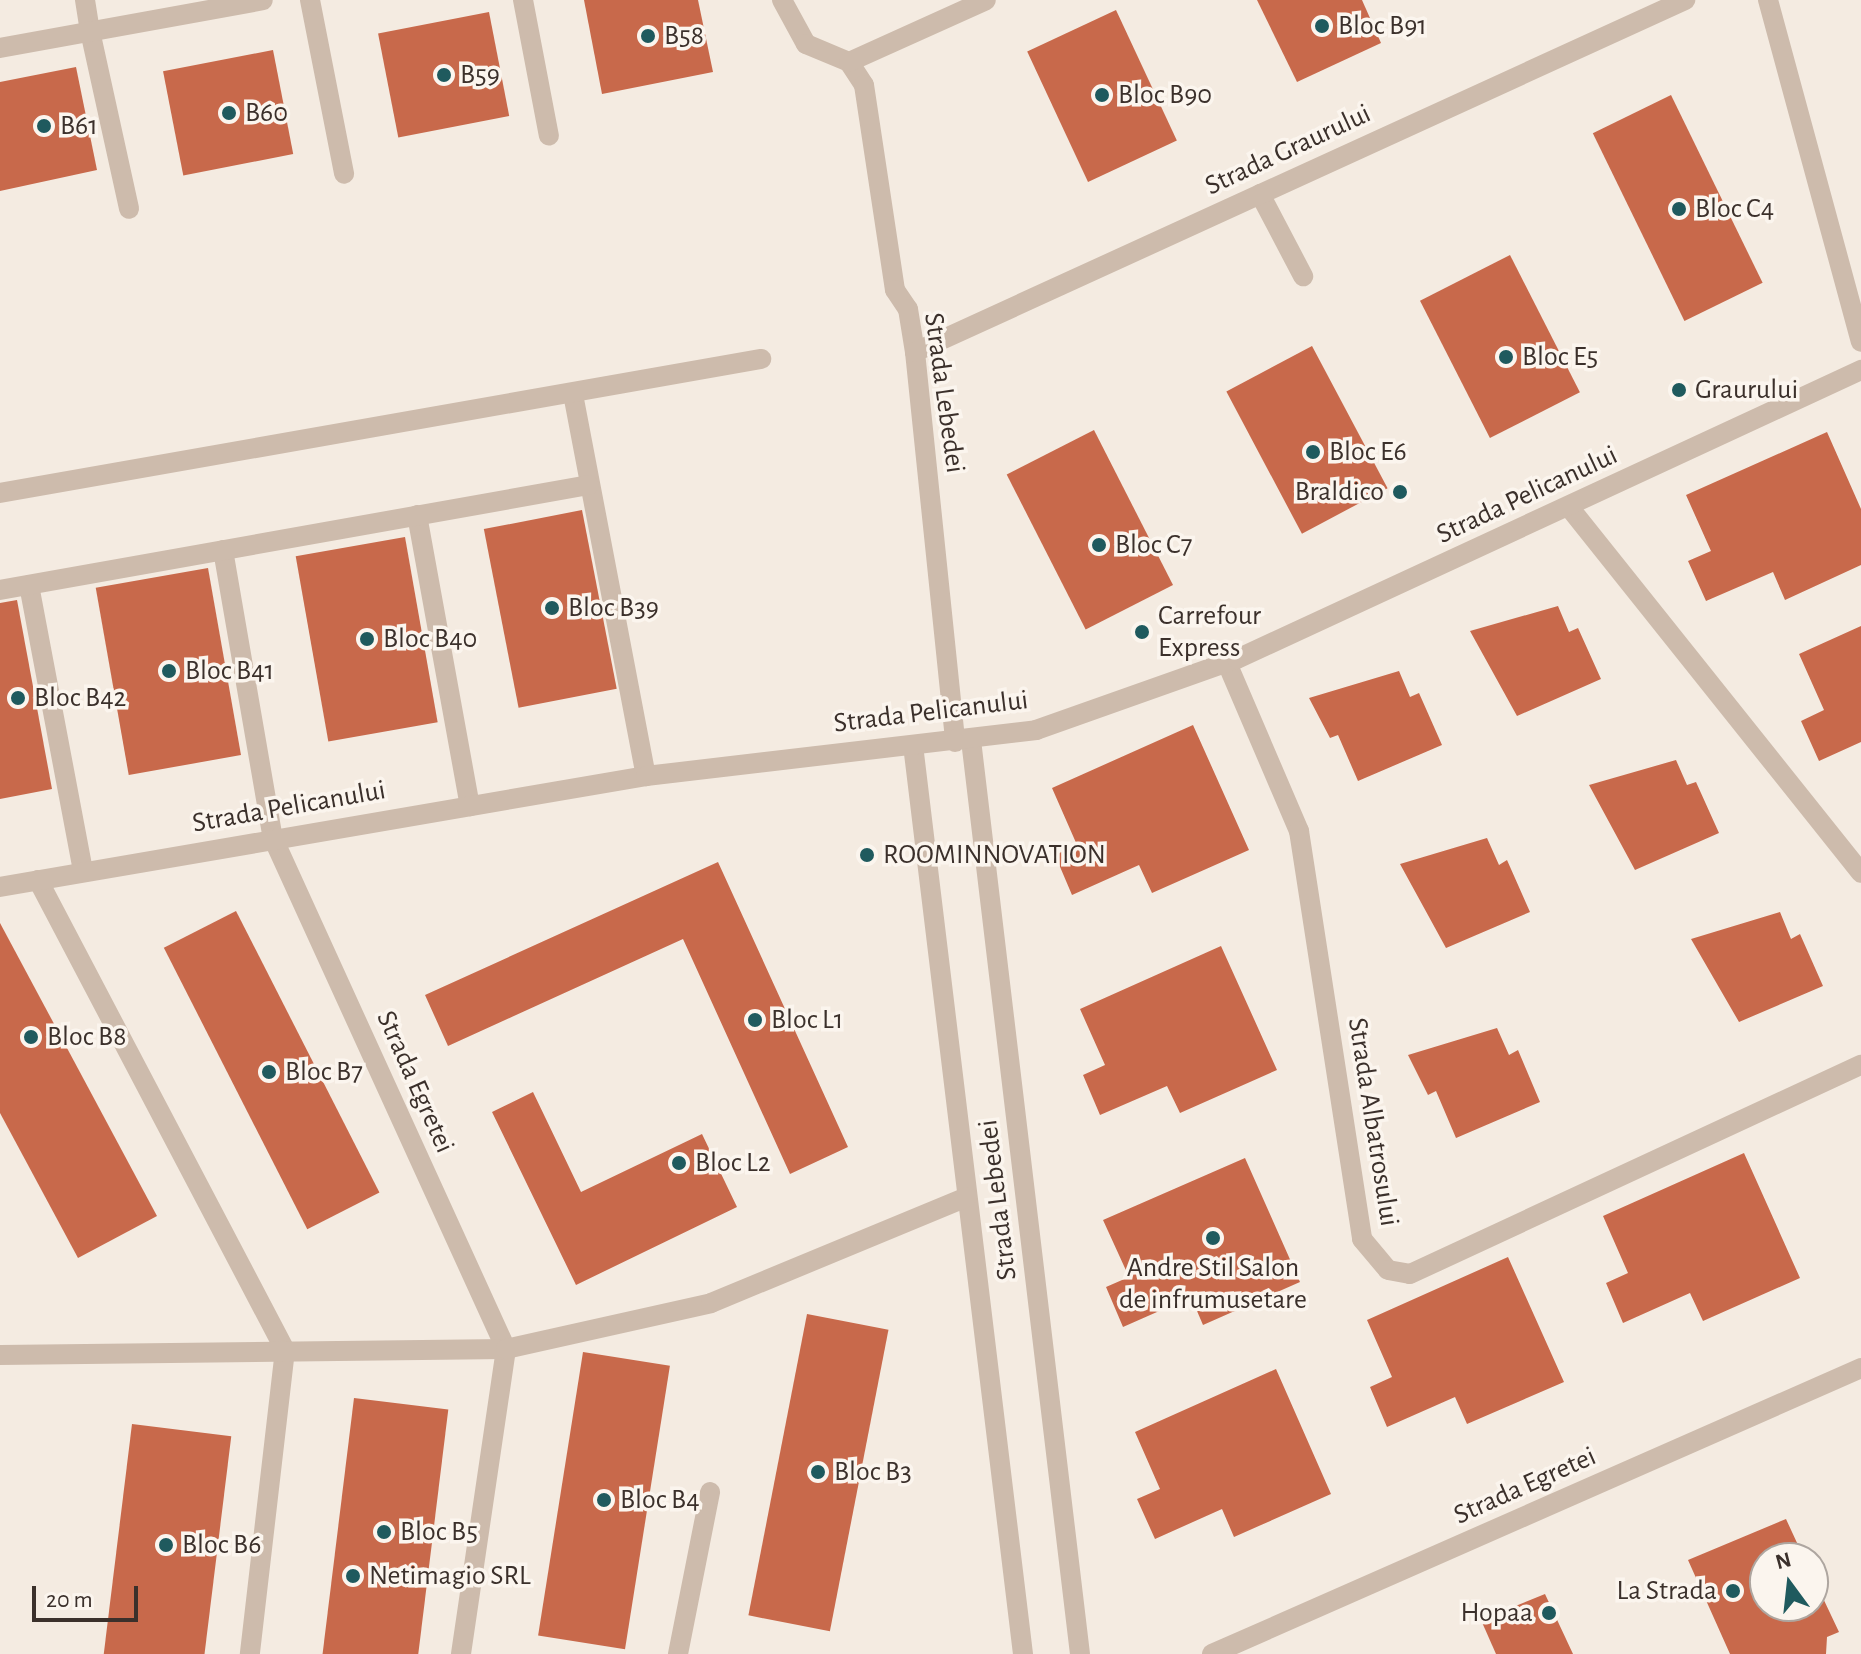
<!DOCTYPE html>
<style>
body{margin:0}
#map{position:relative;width:1861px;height:1654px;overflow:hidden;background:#f4ebe1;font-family:"Alegreya Sans",sans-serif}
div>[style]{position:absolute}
.building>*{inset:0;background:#c8694b;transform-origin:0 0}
.lane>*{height:20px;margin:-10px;padding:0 10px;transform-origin:10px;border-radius:10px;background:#cdbbac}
.street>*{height:20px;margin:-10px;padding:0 10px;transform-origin:10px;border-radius:10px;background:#cdbbac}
.dots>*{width:22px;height:22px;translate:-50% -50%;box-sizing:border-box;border:4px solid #fbf5ee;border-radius:50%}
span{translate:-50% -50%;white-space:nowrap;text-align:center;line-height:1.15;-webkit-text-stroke:7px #fbf5ee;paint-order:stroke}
.poi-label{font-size:28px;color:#3b302b}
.left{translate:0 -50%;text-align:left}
.right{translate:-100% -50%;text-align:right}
.street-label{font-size:28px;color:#3b302b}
.north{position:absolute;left:1749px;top:1542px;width:80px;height:80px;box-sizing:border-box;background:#fbf5ee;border:2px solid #aea6a0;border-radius:50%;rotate:345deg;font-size:22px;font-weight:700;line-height:32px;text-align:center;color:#3b302b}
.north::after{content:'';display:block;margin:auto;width:28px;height:36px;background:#1f5a5e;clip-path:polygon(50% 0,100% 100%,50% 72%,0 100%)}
.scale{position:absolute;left:32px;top:1586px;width:106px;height:36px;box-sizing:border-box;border:4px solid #3b302b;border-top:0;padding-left:10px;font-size:24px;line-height:28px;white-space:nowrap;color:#3b302b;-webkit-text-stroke:6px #fbf5ee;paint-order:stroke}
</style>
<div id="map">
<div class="building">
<div style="clip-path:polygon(584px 0,698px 0,713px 72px,602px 94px)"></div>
<div style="clip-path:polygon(1257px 0,1362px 0,1381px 43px,1297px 82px)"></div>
<div style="left:1116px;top:10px;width:144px;height:98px;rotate:65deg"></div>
<div style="left:489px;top:12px;width:106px;height:113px;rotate:79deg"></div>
<div style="left:273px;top:50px;width:106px;height:112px;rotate:79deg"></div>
<div style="clip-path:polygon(76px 67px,97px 170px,0 191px,0 82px)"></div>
<div style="left:1671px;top:95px;width:209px;height:87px;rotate:64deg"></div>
<div style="left:1510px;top:255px;width:154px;height:101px;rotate:63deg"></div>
<div style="left:1312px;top:346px;width:161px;height:97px;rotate:62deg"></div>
<div style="left:1094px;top:430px;width:174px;height:98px;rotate:63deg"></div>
<div style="clip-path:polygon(1827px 432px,1861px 509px,1861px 565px,1785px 600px,1773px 572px,1706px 601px,1688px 561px,1711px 551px,1686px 495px)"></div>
<div style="left:582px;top:510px;width:182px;height:100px;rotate:79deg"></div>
<div style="left:405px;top:537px;width:188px;height:111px;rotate:80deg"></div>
<div style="left:208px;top:568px;width:190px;height:114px;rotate:80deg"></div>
<div style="clip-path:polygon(17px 600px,52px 789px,0 799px,0 603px)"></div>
<div style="clip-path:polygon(1558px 606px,1569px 632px,1578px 628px,1601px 679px,1517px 716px,1470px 631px)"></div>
<div style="clip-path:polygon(1861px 626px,1861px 742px,1819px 761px,1801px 721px,1824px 710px,1799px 654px)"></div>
<div style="clip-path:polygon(1399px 671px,1410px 697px,1419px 693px,1442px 745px,1358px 781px,1338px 735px,1330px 738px,1309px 698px)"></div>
<div style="clip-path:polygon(1193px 725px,1249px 850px,1152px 893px,1139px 865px,1072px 895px,1055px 855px,1077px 845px,1052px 788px)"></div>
<div style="clip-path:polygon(1676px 760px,1687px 785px,1696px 782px,1719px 833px,1635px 870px,1589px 785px)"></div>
<div style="clip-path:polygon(1487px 838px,1499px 865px,1507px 860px,1530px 912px,1446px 948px,1400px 864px)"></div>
<div style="clip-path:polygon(718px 862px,848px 1147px,790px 1174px,683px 939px,448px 1046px,425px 995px)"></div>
<div style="left:236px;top:911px;width:316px;height:81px;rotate:63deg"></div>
<div style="clip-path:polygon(1780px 912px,1791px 939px,1800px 934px,1823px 986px,1739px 1022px,1691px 939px)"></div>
<div style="clip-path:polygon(0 923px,157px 1216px,78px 1258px,0 1113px)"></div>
<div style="clip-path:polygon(1221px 946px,1277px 1070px,1180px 1113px,1167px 1086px,1100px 1115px,1083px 1075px,1105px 1065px,1080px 1009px)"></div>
<div style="clip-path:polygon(1497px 1028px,1509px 1055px,1518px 1050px,1540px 1102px,1456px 1138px,1436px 1091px,1428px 1095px,1408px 1055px)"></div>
<div style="clip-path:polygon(533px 1092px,581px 1192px,702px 1134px,737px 1207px,576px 1285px,492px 1112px)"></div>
<div style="clip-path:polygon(1744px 1153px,1800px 1278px,1703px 1321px,1690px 1293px,1623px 1323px,1606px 1283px,1628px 1273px,1603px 1216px)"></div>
<div style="clip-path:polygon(1245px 1158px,1300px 1282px,1203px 1325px,1191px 1297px,1123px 1327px,1106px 1287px,1129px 1277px,1103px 1220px)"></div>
<div style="clip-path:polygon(1508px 1257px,1564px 1382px,1467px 1424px,1455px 1397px,1387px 1427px,1370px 1387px,1392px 1377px,1367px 1320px)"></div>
<div style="left:807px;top:1314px;width:83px;height:307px;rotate:11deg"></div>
<div style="left:583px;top:1352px;width:88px;height:287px;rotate:9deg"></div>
<div style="clip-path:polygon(1276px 1369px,1331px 1494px,1234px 1537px,1222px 1509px,1155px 1539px,1137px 1499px,1160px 1489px,1135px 1432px)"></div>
<div style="left:354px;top:1398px;width:95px;height:258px;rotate:7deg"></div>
<div style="left:132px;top:1424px;width:100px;height:232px;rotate:7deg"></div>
<div style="clip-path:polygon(1786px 1519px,1804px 1558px,1765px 1558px,1765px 1606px,1813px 1606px,1813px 1577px,1839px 1632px,1827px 1637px,1826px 1654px,1730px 1654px,1688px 1560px)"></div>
<div style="clip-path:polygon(1545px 1594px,1573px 1654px,1496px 1654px,1481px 1620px)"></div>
</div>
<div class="lane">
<div style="left:310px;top:0;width:177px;rotate:78.9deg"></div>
<div style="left:523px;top:0;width:138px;rotate:79.2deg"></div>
<div style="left:90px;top:31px;width:182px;rotate:77.6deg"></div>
<div style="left:573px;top:394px;width:389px;rotate:79.2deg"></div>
<div style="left:0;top:493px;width:773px;rotate:-9.99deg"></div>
<div style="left:417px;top:515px;width:296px;rotate:79.7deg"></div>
<div style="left:223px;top:550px;width:292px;rotate:80.2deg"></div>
<div style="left:29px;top:585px;width:292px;rotate:79.3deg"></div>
<div style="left:0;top:590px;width:598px;rotate:-10.11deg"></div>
</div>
<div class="street">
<div style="left:85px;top:0;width:31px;rotate:81deg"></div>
<div style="left:782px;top:0;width:50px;rotate:61.4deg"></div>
<div style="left:806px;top:44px;width:47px;rotate:22.7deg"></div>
<div style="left:849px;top:62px;width:27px;rotate:57deg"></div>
<div style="left:864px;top:85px;width:207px;rotate:81.4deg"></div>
<div style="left:895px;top:290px;width:23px;rotate:56deg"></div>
<div style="left:908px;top:309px;width:44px;rotate:80.8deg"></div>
<div style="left:915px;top:352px;width:392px;rotate:84.1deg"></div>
<div style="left:1768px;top:0;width:354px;rotate:74.8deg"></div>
<div style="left:0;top:48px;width:267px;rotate:-10.3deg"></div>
<div style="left:849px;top:62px;width:150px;rotate:-24.3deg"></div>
<div style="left:1260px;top:194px;width:93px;rotate:62.3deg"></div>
<div style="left:915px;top:352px;width:847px;rotate:-24.57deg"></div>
<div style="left:1569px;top:507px;width:468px;rotate:51.4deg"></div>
<div style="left:1227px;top:663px;width:183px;rotate:66.8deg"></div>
<div style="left:1299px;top:831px;width:413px;rotate:81.2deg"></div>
<div style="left:1362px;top:1239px;width:40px;rotate:50deg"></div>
<div style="left:1388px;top:1270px;width:22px;rotate:10deg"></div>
<div style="left:1410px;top:1274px;width:497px;rotate:-24.9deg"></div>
<div style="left:971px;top:740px;width:920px;rotate:83.2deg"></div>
<div style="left:913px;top:745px;width:916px;rotate:83.1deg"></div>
<div style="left:273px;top:838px;width:562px;rotate:65.49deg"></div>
<div style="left:506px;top:1349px;width:308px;rotate:98.4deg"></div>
<div style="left:38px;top:880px;width:531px;rotate:62.28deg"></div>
<div style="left:285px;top:1350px;width:306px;rotate:96.6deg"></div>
<div style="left:0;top:887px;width:655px;rotate:-9.75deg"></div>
<div style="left:646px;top:776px;width:393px;rotate:-6.7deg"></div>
<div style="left:1036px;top:730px;width:213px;rotate:-19.5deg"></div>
<div style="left:1237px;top:659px;width:688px;rotate:-24.85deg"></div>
<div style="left:0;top:1355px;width:506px;rotate:-0.68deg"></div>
<div style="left:506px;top:1349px;width:210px;rotate:-12.6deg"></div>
<div style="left:711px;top:1303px;width:277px;rotate:-22.5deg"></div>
<div style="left:678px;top:1654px;width:165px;rotate:-78.8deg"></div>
<div style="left:1212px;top:1654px;width:709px;rotate:-23.78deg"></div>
</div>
<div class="dots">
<div style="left:1322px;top:26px;background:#1f5a5e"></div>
<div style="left:648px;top:36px;background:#1f5a5e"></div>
<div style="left:444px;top:75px;background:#1f5a5e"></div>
<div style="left:1102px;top:95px;background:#1f5a5e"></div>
<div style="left:229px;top:113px;background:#1f5a5e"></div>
<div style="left:44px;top:126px;background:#1f5a5e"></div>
<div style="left:1679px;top:209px;background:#1f5a5e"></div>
<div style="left:1506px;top:357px;background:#1f5a5e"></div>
<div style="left:1679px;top:390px;background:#1f5a5e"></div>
<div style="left:1313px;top:452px;background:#1f5a5e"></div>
<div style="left:1400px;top:492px;background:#1f5a5e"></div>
<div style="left:1099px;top:545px;background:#1f5a5e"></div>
<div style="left:552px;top:608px;background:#1f5a5e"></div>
<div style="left:1142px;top:632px;background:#1f5a5e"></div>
<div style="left:367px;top:639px;background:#1f5a5e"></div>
<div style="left:169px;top:671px;background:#1f5a5e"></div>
<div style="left:18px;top:698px;background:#1f5a5e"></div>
<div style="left:867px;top:855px;background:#1f5a5e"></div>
<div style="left:755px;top:1020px;background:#1f5a5e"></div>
<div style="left:31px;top:1037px;background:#1f5a5e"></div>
<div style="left:269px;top:1072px;background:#1f5a5e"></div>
<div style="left:679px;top:1163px;background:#1f5a5e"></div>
<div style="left:1213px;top:1238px;background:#1f5a5e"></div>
<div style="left:818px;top:1472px;background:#1f5a5e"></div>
<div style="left:604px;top:1500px;background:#1f5a5e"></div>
<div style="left:384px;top:1532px;background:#1f5a5e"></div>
<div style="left:166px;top:1545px;background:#1f5a5e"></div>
<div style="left:353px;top:1576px;background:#1f5a5e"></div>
<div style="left:1733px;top:1591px;background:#1f5a5e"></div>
<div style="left:1549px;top:1613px;background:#1f5a5e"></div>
</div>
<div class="poi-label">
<span class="left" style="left:1338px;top:26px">Bloc B91</span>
<span class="left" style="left:664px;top:36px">B58</span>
<span class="left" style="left:460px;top:75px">B59</span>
<span class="left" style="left:1118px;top:95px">Bloc B90</span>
<span class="left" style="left:245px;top:113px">B60</span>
<span class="left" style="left:60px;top:126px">B61</span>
<span class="left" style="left:1695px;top:209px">Bloc C4</span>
<span class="left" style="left:1522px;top:357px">Bloc E5</span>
<span class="left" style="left:1695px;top:390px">Graurului</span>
<span class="left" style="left:1329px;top:452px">Bloc E6</span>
<span class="right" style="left:1384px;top:492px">Braldico</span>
<span class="left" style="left:1115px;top:545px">Bloc C7</span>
<span class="left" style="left:568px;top:608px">Bloc B39</span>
<span class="left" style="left:1158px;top:632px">Carrefour<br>Express</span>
<span class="left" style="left:383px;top:639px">Bloc B40</span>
<span class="left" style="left:185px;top:671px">Bloc B41</span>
<span class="left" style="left:34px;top:698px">Bloc B42</span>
<span class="left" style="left:883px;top:855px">ROOMINNOVATION</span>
<span class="left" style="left:771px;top:1020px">Bloc L1</span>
<span class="left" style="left:47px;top:1037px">Bloc B8</span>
<span class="left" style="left:285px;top:1072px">Bloc B7</span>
<span class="left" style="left:695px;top:1163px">Bloc L2</span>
<span style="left:1213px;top:1284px">Andre Stil Salon<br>de infrumusetare</span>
<span class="left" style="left:834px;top:1472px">Bloc B3</span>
<span class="left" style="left:620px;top:1500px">Bloc B4</span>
<span class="left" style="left:400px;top:1532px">Bloc B5</span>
<span class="left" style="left:182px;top:1545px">Bloc B6</span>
<span class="left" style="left:369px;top:1576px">Netimagio SRL</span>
<span class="right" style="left:1717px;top:1591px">La Strada</span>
<span class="right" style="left:1533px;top:1613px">Hopaa</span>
</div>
<div class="street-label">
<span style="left:1288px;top:150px;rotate:-25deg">Strada Graurului</span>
<span style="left:944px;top:393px;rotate:82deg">Strada Lebedei</span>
<span style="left:1527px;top:495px;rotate:-25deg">Strada Pelicanului</span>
<span style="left:931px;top:712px;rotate:-7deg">Strada Pelicanului</span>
<span style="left:289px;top:807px;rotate:-10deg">Strada Pelicanului</span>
<span style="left:415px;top:1082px;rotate:66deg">Strada Egretei</span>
<span style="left:1373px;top:1122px;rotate:81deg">Strada Albatrosului</span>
<span style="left:998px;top:1200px;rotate:-97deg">Strada Lebedei</span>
<span style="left:1525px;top:1486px;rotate:-24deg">Strada Egretei</span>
</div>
<div class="north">N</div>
<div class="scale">20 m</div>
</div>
